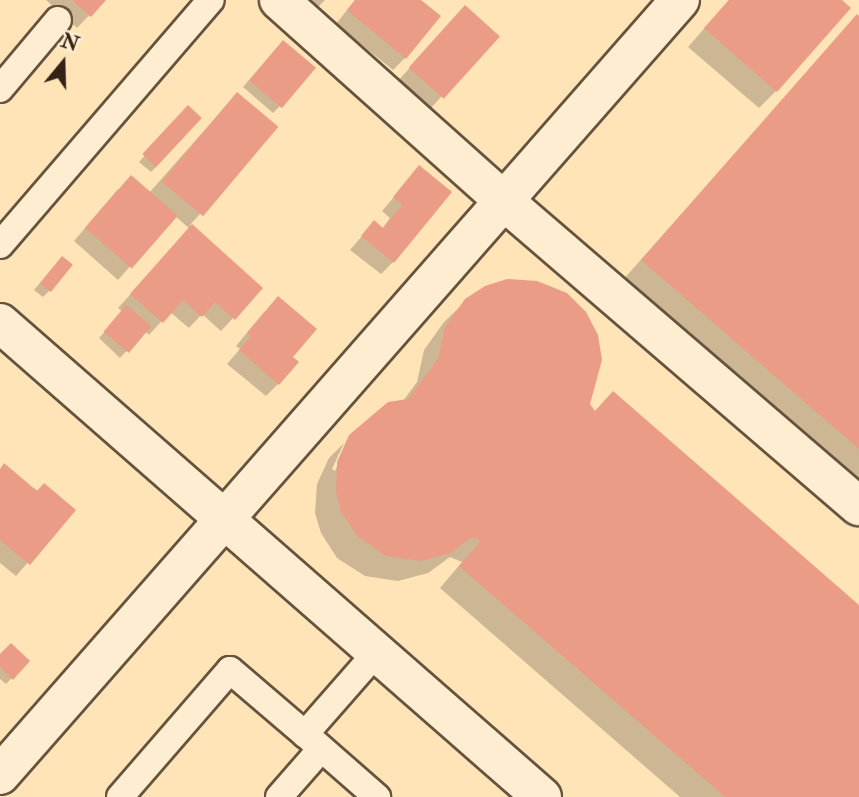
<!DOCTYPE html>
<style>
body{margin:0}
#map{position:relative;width:859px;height:797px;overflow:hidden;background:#ffe4b8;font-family:"IM FELL Double Pica",serif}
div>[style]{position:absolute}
.shadow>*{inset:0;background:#0003}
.building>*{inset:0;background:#ea9c87;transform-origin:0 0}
.roads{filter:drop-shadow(2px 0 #66533e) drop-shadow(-2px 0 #66533e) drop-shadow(0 2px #66533e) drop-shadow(0 -2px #66533e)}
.service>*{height:26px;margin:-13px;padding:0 13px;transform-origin:13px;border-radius:13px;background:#ffedd1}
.minor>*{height:38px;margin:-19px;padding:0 19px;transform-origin:19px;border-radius:19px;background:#ffedd1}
span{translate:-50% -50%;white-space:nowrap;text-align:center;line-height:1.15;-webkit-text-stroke:6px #ffedd1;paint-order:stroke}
.north{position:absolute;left:28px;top:28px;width:70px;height:70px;-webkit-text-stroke:5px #ffedd1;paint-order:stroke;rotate:19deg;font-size:19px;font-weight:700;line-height:28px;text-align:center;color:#332316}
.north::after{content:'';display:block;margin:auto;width:24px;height:32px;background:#332316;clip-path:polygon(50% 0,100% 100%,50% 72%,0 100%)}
</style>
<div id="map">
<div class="shadow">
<div style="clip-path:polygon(46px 0,104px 0,77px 28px)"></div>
<div style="clip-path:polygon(310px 0,325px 0,318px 7px)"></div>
<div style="clip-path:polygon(355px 0,418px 0,405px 58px,393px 70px,336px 24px)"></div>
<div style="clip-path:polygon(729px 0,840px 0,776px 91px,759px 108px,688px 47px)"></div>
<div style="clip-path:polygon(857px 16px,859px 18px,859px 488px,622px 281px)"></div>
<div style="clip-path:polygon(453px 19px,497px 36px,430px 109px,398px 81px)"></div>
<div style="clip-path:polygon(277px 48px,280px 106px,273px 113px,243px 87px)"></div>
<div style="clip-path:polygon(225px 107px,200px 214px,190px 225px,261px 288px,221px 331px,202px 314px,189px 328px,170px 312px,149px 335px,145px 331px,120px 358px,99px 338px,123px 312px,118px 308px,190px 229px,175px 216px,118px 280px,74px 241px,118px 189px,149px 193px)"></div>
<div style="clip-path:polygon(182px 114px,157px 166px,151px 172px,139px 162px)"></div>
<div style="clip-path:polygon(419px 168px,393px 262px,381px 274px,350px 250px,374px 222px,382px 229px,390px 218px,382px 211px)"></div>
<div style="clip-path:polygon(55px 265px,49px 291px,43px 297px,34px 290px)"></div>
<div style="clip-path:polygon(466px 301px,594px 412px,613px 393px,859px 608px,859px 797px,680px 797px,440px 588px,462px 562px,450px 557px,428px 573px,398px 581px,365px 576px,337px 558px,321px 533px,315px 513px,317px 484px,329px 458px,344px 443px,332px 469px,335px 471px,351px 436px,388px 403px,403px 401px,417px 382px,424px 350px,444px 322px)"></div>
<div style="clip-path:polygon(265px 311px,291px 357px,278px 384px,266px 396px,227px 364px,240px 349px,236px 346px)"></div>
<div style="clip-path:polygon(0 470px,74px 510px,16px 576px,0 563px)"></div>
<div style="clip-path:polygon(0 656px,28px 661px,6px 684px,0 679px)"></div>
</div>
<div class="building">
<div style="clip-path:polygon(72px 0,106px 0,91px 17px)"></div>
<div style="clip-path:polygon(355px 0,421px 0,441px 16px,406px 59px,347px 10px)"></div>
<div style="clip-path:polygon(729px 0,842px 0,851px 8px,777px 92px,704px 28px)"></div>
<div style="left:465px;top:5px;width:47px;height:84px;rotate:42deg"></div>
<div style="clip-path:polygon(857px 14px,859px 16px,859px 449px,641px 260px)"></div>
<div style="left:283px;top:40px;width:43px;height:53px;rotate:40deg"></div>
<div style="left:237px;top:92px;width:54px;height:117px;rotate:40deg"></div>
<div style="left:188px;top:105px;width:19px;height:67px;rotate:43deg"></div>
<div style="clip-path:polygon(419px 165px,452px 192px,394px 263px,361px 236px,374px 220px,383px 228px,402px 205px,393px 197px)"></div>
<div style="left:131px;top:175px;width:62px;height:70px;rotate:41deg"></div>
<div style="clip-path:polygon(192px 224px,263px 288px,235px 320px,215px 302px,202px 317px,183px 300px,163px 323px,130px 294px)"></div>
<div style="left:62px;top:256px;width:14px;height:35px;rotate:39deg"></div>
<div style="clip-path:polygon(507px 279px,537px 281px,567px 293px,586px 312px,598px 335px,602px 360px,590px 404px,595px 411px,613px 391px,859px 605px,859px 797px,725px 797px,459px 566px,481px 541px,472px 537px,451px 553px,420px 561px,386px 556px,358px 537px,341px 512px,336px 492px,337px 462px,349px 435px,388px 402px,408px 399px,438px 359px,445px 327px,465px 299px,485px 286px)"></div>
<div style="clip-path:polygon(278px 296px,317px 329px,293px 357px,299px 362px,279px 385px,239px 350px,251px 336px,247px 333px)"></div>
<div style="left:126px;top:305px;width:33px;height:35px;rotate:40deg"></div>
<div style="clip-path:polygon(4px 463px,37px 491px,44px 483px,76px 510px,30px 565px,0 540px,0 469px)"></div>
<div style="clip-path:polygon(11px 643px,30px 661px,13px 680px,0 667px,0 654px)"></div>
</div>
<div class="roads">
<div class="service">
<div style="left:0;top:89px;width:90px;rotate:-50deg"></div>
<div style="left:0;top:245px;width:323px;rotate:-49.3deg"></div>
<div style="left:376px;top:653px;width:108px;rotate:131.2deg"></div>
<div style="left:305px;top:734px;width:96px;rotate:41.2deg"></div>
<div style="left:120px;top:797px;width:168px;rotate:-49.1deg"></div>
<div style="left:230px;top:670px;width:99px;rotate:40.5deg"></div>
<div style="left:279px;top:797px;width:64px;rotate:-48.8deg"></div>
</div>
<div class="minor">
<div style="left:279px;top:0;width:302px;rotate:41.8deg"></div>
<div style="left:504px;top:201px;width:468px;rotate:40.7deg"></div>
<div style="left:0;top:323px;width:720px;rotate:41.17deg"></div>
<div style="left:0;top:775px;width:1031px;rotate:-48.74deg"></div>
</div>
</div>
<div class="north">N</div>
</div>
